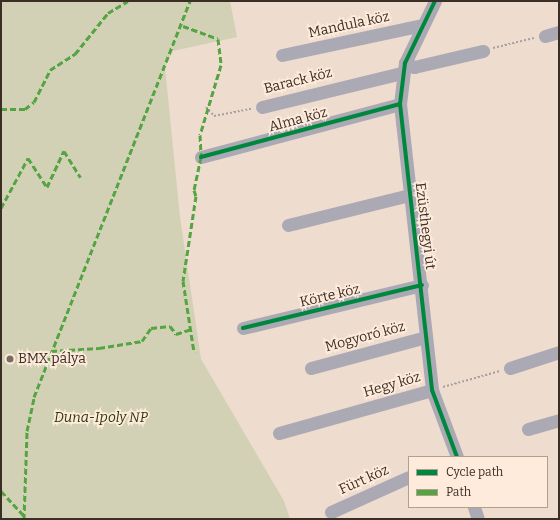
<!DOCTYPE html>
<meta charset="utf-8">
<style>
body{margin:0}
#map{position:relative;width:560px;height:520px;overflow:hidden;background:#eedcce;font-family:Bitter,serif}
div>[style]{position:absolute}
.green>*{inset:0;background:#d2d1b5}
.path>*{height:2px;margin-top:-1px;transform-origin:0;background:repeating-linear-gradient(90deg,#a6a1a4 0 2px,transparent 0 4px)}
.minor>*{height:13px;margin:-6.5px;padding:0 6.5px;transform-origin:6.5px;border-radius:6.5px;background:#aba9b4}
.quiet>*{height:3px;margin-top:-1.5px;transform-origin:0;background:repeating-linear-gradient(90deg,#54a442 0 6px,transparent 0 9px)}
.cycleway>*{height:4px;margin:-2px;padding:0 2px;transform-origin:2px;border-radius:2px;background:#00873e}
.dots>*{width:11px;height:11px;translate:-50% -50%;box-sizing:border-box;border:2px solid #feebdb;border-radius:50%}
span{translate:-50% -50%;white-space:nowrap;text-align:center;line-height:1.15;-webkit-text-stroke:3.5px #feebdb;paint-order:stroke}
.street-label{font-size:14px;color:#3b2f25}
.poi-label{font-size:14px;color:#3b2f25}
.left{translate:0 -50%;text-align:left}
.park-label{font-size:14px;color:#2e390e;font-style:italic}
.frame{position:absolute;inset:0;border:2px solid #3b2f25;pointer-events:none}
.legend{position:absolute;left:408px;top:456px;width:140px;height:52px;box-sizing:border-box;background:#feebdb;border:1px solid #b0a092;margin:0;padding:5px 7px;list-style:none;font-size:12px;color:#3b2f25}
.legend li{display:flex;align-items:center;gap:8px;height:20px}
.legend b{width:20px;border:1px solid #b0a092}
</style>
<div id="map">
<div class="green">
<div style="clip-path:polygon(1px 1px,230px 1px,237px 37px,173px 51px,165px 67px,180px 217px,201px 359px,284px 501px,290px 519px,1px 519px)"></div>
</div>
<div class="path">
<div style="left:493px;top:48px;width:42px;rotate:-13.7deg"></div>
<div style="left:206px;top:107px;width:12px;rotate:48deg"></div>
<div style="left:214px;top:116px;width:38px;rotate:-11deg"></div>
<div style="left:443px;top:387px;width:59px;rotate:-15.7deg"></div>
</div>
<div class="minor">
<div style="left:435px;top:1px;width:69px;rotate:115.8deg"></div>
<div style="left:405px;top:63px;width:41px;rotate:97deg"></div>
<div style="left:400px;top:104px;width:288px;rotate:83.6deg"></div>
<div style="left:432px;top:390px;width:72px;rotate:69.5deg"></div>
<div style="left:545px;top:36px;width:15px;rotate:-16deg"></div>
<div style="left:282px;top:55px;width:143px;rotate:-12.1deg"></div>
<div style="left:405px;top:63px;width:10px;rotate:24deg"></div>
<div style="left:414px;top:67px;width:71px;rotate:-13.1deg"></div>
<div style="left:262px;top:107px;width:143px;rotate:-13.7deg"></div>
<div style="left:201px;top:157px;width:206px;rotate:-14.9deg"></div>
<div style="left:288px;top:225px;width:125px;rotate:-13.9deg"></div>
<div style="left:243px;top:328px;width:184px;rotate:-13.5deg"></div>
<div style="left:311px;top:368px;width:119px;rotate:-15.1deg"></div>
<div style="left:510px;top:368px;width:52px;rotate:-18.1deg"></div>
<div style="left:528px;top:429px;width:32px;rotate:-16deg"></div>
<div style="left:279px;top:433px;width:159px;rotate:-15.7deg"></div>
<div style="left:474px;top:507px;width:13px;rotate:72deg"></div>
<div style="left:331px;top:512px;width:85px;rotate:-24.2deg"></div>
</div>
<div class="quiet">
<div style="left:183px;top:26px;width:37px;rotate:20deg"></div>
<div style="left:218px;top:39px;width:26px;rotate:83deg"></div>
<div style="left:221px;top:65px;width:73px;rotate:106.7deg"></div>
<div style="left:200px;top:135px;width:22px;rotate:87deg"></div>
<div style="left:201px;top:157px;width:34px;rotate:102deg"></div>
<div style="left:194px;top:190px;width:6px;rotate:72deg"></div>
<div style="left:196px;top:196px;width:86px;rotate:98.7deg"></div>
<div style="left:183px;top:281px;width:72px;rotate:81.2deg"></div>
<div style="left:1px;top:109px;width:24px"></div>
<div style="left:25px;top:109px;width:11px;rotate:-38deg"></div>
<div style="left:34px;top:102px;width:36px;rotate:-63deg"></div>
<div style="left:50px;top:70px;width:30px;rotate:-33deg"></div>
<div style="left:75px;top:54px;width:53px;rotate:-51.2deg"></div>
<div style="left:108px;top:13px;width:23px;rotate:-31deg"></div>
<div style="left:1px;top:208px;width:57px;rotate:-61.6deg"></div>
<div style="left:28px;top:158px;width:35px;rotate:57deg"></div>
<div style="left:47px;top:187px;width:40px;rotate:-65deg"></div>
<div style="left:64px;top:151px;width:31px;rotate:58deg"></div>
<div style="left:51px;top:351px;width:48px;rotate:-3.6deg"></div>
<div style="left:99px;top:348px;width:44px;rotate:-9.2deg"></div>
<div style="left:142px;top:341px;width:16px;rotate:-55deg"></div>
<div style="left:151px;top:328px;width:19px;rotate:-6deg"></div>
<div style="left:170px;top:326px;width:10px;rotate:53deg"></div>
<div style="left:176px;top:334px;width:16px;rotate:-18deg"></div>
<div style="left:1px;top:491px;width:34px;rotate:47deg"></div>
<div style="left:24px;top:519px;width:88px;rotate:-88deg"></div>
<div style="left:27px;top:431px;width:35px;rotate:-78deg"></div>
<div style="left:34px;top:397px;width:426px;rotate:-68.5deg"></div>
</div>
<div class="cycleway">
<div style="left:435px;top:1px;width:69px;rotate:115.8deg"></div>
<div style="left:405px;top:63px;width:41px;rotate:97deg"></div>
<div style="left:400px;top:104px;width:288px;rotate:83.6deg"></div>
<div style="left:432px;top:390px;width:72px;rotate:69.5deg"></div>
<div style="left:201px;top:157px;width:206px;rotate:-14.9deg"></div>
<div style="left:243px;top:328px;width:184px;rotate:-13.5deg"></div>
</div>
<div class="dots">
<div style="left:10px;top:359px;background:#7a6c60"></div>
</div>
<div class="street-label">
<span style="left:349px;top:25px;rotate:-12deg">Mandula köz</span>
<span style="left:298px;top:81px;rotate:-14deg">Barack köz</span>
<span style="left:298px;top:120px;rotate:-15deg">Alma köz</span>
<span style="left:425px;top:226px;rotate:83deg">Ezüsthegyi út</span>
<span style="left:330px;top:296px;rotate:-13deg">Körte köz</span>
<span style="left:365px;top:337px;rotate:-15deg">Mogyoró köz</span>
<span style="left:392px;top:385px;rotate:-16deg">Hegy köz</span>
<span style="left:364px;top:480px;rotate:-24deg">Fürt köz</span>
</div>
<div class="poi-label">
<span class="left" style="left:18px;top:359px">BMX pálya</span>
</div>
<div class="park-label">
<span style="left:101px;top:418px">Duna-Ipoly NP</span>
</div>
<div class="frame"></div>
<ul class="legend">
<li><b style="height:5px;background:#00873e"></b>Cycle path</li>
<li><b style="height:5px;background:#54a442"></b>Path</li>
</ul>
</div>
